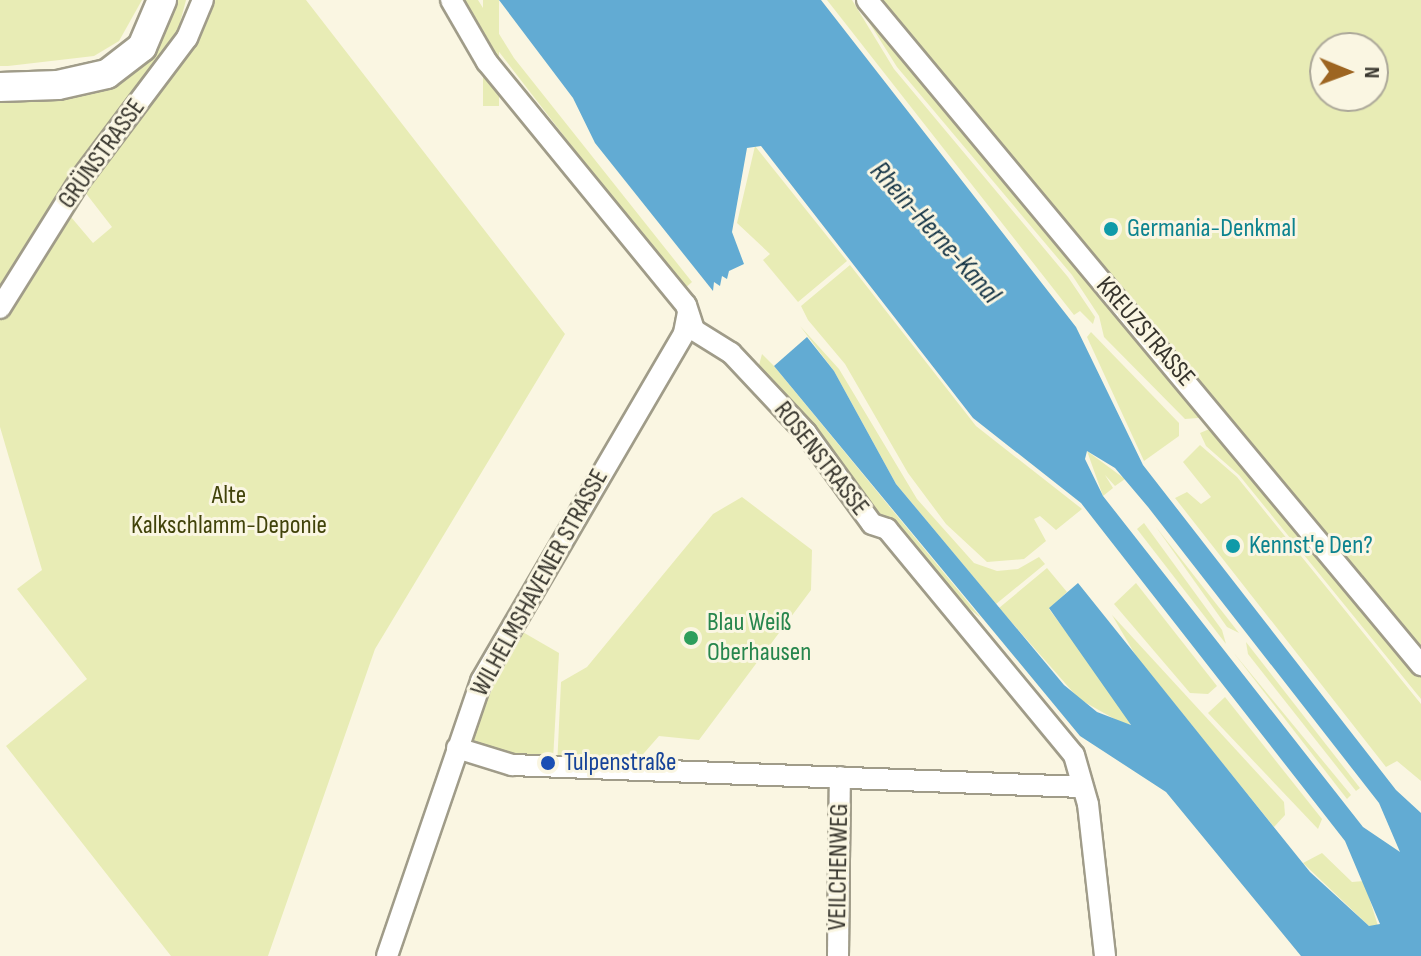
<!DOCTYPE html>
<meta charset="utf-8">
<style>
body{margin:0}
#map{position:relative;width:1421px;height:956px;overflow:hidden;background:#faf6e2;font-family:"Sofia Sans Condensed",sans-serif}
div>[style]{position:absolute}
.green>*{inset:0;background:#e8ecb5;transform-origin:0 0}
.water>*{inset:0;background:#62abd3}
.roads{filter:drop-shadow(2px 0 #a09c89) drop-shadow(-2px 0 #a09c89) drop-shadow(0 2px #a09c89) drop-shadow(0 -2px #a09c89)}
.minor>*{height:20px;margin:-10px;padding:0 10px;transform-origin:10px;border-radius:10px;background:#fff}
.highway>*{height:28px;margin:-14px;padding:0 14px;transform-origin:14px;border-radius:14px;background:#fff}
.dots>*{width:22px;height:22px;translate:-50% -50%;box-sizing:border-box;border:4px solid #faf6e2;border-radius:50%}
span{translate:-50% -50%;white-space:nowrap;text-align:center;line-height:1.15;-webkit-text-stroke:6px #faf6e2;paint-order:stroke}
.street-label{font-size:26px;color:#36342c}
.culture-label{font-size:26px;color:#0d838f}
.left{translate:0 -50%;text-align:left}
.park-label{font-size:26px;color:#41430a}
.leisure-label{font-size:26px;color:#27864d}
.transit-label{font-size:26px;color:#164399}
.water-label{font-size:28px;color:#143446;font-style:italic}
.north{position:absolute;left:1309px;top:32px;width:80px;height:80px;box-sizing:border-box;background:#faf6e2;border:2px solid #aca899;border-radius:50%;rotate:91deg;font-size:22px;font-weight:700;line-height:32px;text-align:center;color:#36342c}
.north::after{content:'';display:block;margin:auto;width:28px;height:36px;background:#9d6521;clip-path:polygon(50% 0,100% 100%,50% 72%,0 100%)}
</style>
<div id="map">
<div class="green">
<div style="clip-path:polygon(0 0,142px 0,119px 41px,94px 56px,8px 66px,0 66px)"></div>
<div style="clip-path:polygon(169px 0,186px 0,172px 53px,0 291px,0 95px,90px 88px)"></div>
<div style="clip-path:polygon(208px 0,306px 0,565px 334px,375px 649px,268px 956px,171px 956px,6px 746px,87px 679px,17px 589px,42px 570px,0 427px,0 320px,65px 210px,93px 243px,112px 227px,81px 187px)"></div>
<div style="clip-path:polygon(459px 0,478px 0,514px 58px,692px 282px,683px 290px)"></div>
<div style="left:483px;top:0;width:16px;height:106px"></div>
<div style="clip-path:polygon(827px 0,852px 0,894px 69px,1068px 277px,1095px 317px,1093px 324px,1080px 311px,1074px 315px)"></div>
<div style="clip-path:polygon(855px 0,1201px 416px,1198px 418px,1185px 419px,1104px 337px,1099px 316px,1072px 275px,897px 67px)"></div>
<div style="clip-path:polygon(evenodd,871px 0,1421px 0,1421px 658px,871px 0,1325px 48px,1373px 48px,1373px 96px,1325px 96px,1325px 48px)"></div>
<div style="clip-path:polygon(755px 146px,847px 261px,798px 302px,763px 260px,770px 254px,737px 223px)"></div>
<div style="clip-path:polygon(850px 265px,976px 426px,1082px 509px,1056px 530px,1040px 516px,1034px 519px,1046px 541px,1024px 559px,987px 562px,946px 524px,908px 473px,845px 364px,808px 320px,801px 306px)"></div>
<div style="clip-path:polygon(800px 326px,839px 369px,917px 499px,974px 563px,997px 571px,1018px 569px,1039px 557px,1045px 564px,996px 604px,896px 484px,834px 371px)"></div>
<div style="clip-path:polygon(1091px 332px,1179px 423px,1179px 436px,1144px 461px,1087px 337px)"></div>
<div style="clip-path:polygon(762px 354px,774px 366px,981px 618px,943px 588px,758px 369px)"></div>
<div style="clip-path:polygon(1214px 427px,1421px 672px,1421px 699px,1239px 475px,1206px 446px,1200px 433px)"></div>
<div style="clip-path:polygon(1200px 445px,1237px 477px,1421px 704px,1421px 781px,1397px 761px,1386px 767px,1175px 498px,1187px 492px,1201px 504px,1211px 497px,1183px 462px)"></div>
<div style="clip-path:polygon(1087px 451px,1125px 479px,1115px 486px,1105px 475px,1113px 488px,1103px 496px)"></div>
<div style="clip-path:polygon(742px 497px,812px 550px,811px 590px,699px 740px,659px 736px,630px 769px,557px 767px,561px 682px,587px 667px,713px 514px)"></div>
<div style="clip-path:polygon(1144px 523px,1222px 630px,1226px 644px,1137px 529px)"></div>
<div style="clip-path:polygon(1156px 527px,1239px 633px,1227px 627px)"></div>
<div style="clip-path:polygon(1047px 568px,1067px 592px,1049px 609px,1131px 718px,1129px 727px,1079px 699px,999px 608px)"></div>
<div style="clip-path:polygon(1136px 583px,1217px 686px,1208px 694px,1190px 693px,1114px 604px)"></div>
<div style="clip-path:polygon(1112px 615px,1284px 802px,1285px 815px,1274px 827px,1136px 656px)"></div>
<div style="clip-path:polygon(514px 627px,559px 653px,553px 760px,505px 759px,462px 745px)"></div>
<div style="clip-path:polygon(1246px 642px,1360px 788px,1356px 791px,1248px 654px)"></div>
<div style="clip-path:polygon(1233px 652px,1351px 795px,1347px 799px)"></div>
<div style="clip-path:polygon(1225px 697px,1322px 819px,1318px 829px,1208px 713px)"></div>
<div style="clip-path:polygon(1322px 853px,1352px 882px,1364px 881px,1378px 926px,1369px 926px,1303px 863px)"></div>
</div>
<div class="water">
<div style="clip-path:polygon(evenodd,499px 0,821px 0,1076px 327px,1143px 465px,1396px 790px,1421px 813px,1421px 956px,1301px 956px,1166px 792px,1080px 736px,774px 366px,807px 337px,834px 371px,896px 484px,1064px 685px,1097px 712px,1131px 725px,1049px 608px,1078px 583px,1310px 872px,1369px 926px,1380px 924px,1345px 841px,1081px 503px,973px 418px,761px 146px,747px 148px,732px 232px,744px 264px,729px 271px,727px 279px,722px 276px,720px 286px,714px 282px,713px 291px,595px 143px,573px 98px,499px 0,1087px 451px,1115px 468px,1148px 507px,1379px 803px,1400px 852px,1363px 827px,1103px 496px,1085px 459px,1087px 451px)"></div>
</div>
<div class="roads">
<div class="minor">
<div style="left:451px;top:0;width:72px;rotate:59.9deg"></div>
<div style="left:487px;top:62px;width:314px;rotate:50.7deg"></div>
<div style="left:686px;top:305px;width:26px;rotate:72deg"></div>
<div style="left:694px;top:330px;width:44px;rotate:31.9deg"></div>
<div style="left:731px;top:353px;width:110px;rotate:46.8deg"></div>
<div style="left:806px;top:433px;width:112px;rotate:54deg"></div>
<div style="left:872px;top:524px;width:16px;rotate:18deg"></div>
<div style="left:887px;top:529px;width:293px;rotate:50.4deg"></div>
<div style="left:1074px;top:755px;width:51px;rotate:74.1deg"></div>
<div style="left:1088px;top:804px;width:153px;rotate:83.6deg"></div>
<div style="left:867px;top:0;width:866px;rotate:50.2deg"></div>
<div style="left:0;top:308px;width:151px;rotate:-58deg"></div>
<div style="left:80px;top:180px;width:178px;rotate:-53deg"></div>
<div style="left:187px;top:38px;width:41px;rotate:-67.2deg"></div>
<div style="left:457px;top:748px;width:58px;rotate:17.2deg"></div>
<div style="left:512px;top:765px;width:570px;rotate:2.21deg"></div>
<div style="left:387px;top:956px;width:291px;rotate:-71.1deg"></div>
<div style="left:481px;top:681px;width:403px;rotate:-59.7deg"></div>
<div style="left:684px;top:333px;width:20px;rotate:-79deg"></div>
<div style="left:838px;top:956px;width:179px;rotate:-89.4deg"></div>
</div>
<div class="highway">
<div style="left:0;top:87px;width:58px;rotate:-2deg"></div>
<div style="left:58px;top:85px;width:50px;rotate:-12.7deg"></div>
<div style="left:107px;top:74px;width:44px;rotate:-37.6deg"></div>
<div style="left:142px;top:47px;width:51px;rotate:-66.9deg"></div>
</div>
</div>
<div class="dots">
<div style="left:1111px;top:229px;background:#0f9aa8"></div>
<div style="left:1233px;top:546px;background:#0f9aa8"></div>
<div style="left:691px;top:638px;background:#2e9e5b"></div>
<div style="left:548px;top:763px;background:#1a4fb4"></div>
</div>
<div class="street-label">
<span style="left:102px;top:154px;rotate:-54deg">GRÜNSTRASSE</span>
<span style="left:1145px;top:332px;rotate:49deg">KREUZSTRASSE</span>
<span style="left:821px;top:459px;rotate:52deg">ROSENSTRASSE</span>
<span style="left:540px;top:583px;rotate:-61deg">WILHELMSHAVENER STRASSE</span>
<span style="left:839px;top:867px;rotate:-89deg">VEILCHENWEG</span>
</div>
<div class="culture-label">
<span class="left" style="left:1127px;top:229px">Germania-Denkmal</span>
<span class="left" style="left:1249px;top:546px">Kennst'e Den?</span>
</div>
<div class="park-label">
<span style="left:229px;top:511px">Alte<br>Kalkschlamm-Deponie</span>
</div>
<div class="leisure-label">
<span class="left" style="left:707px;top:638px">Blau Weiß<br>Oberhausen</span>
</div>
<div class="transit-label">
<span class="left" style="left:564px;top:763px">Tulpenstraße</span>
</div>
<div class="water-label">
<span style="left:935px;top:233px;rotate:48deg">Rhein-Herne-Kanal</span>
</div>
<div class="north">N</div>
</div>
